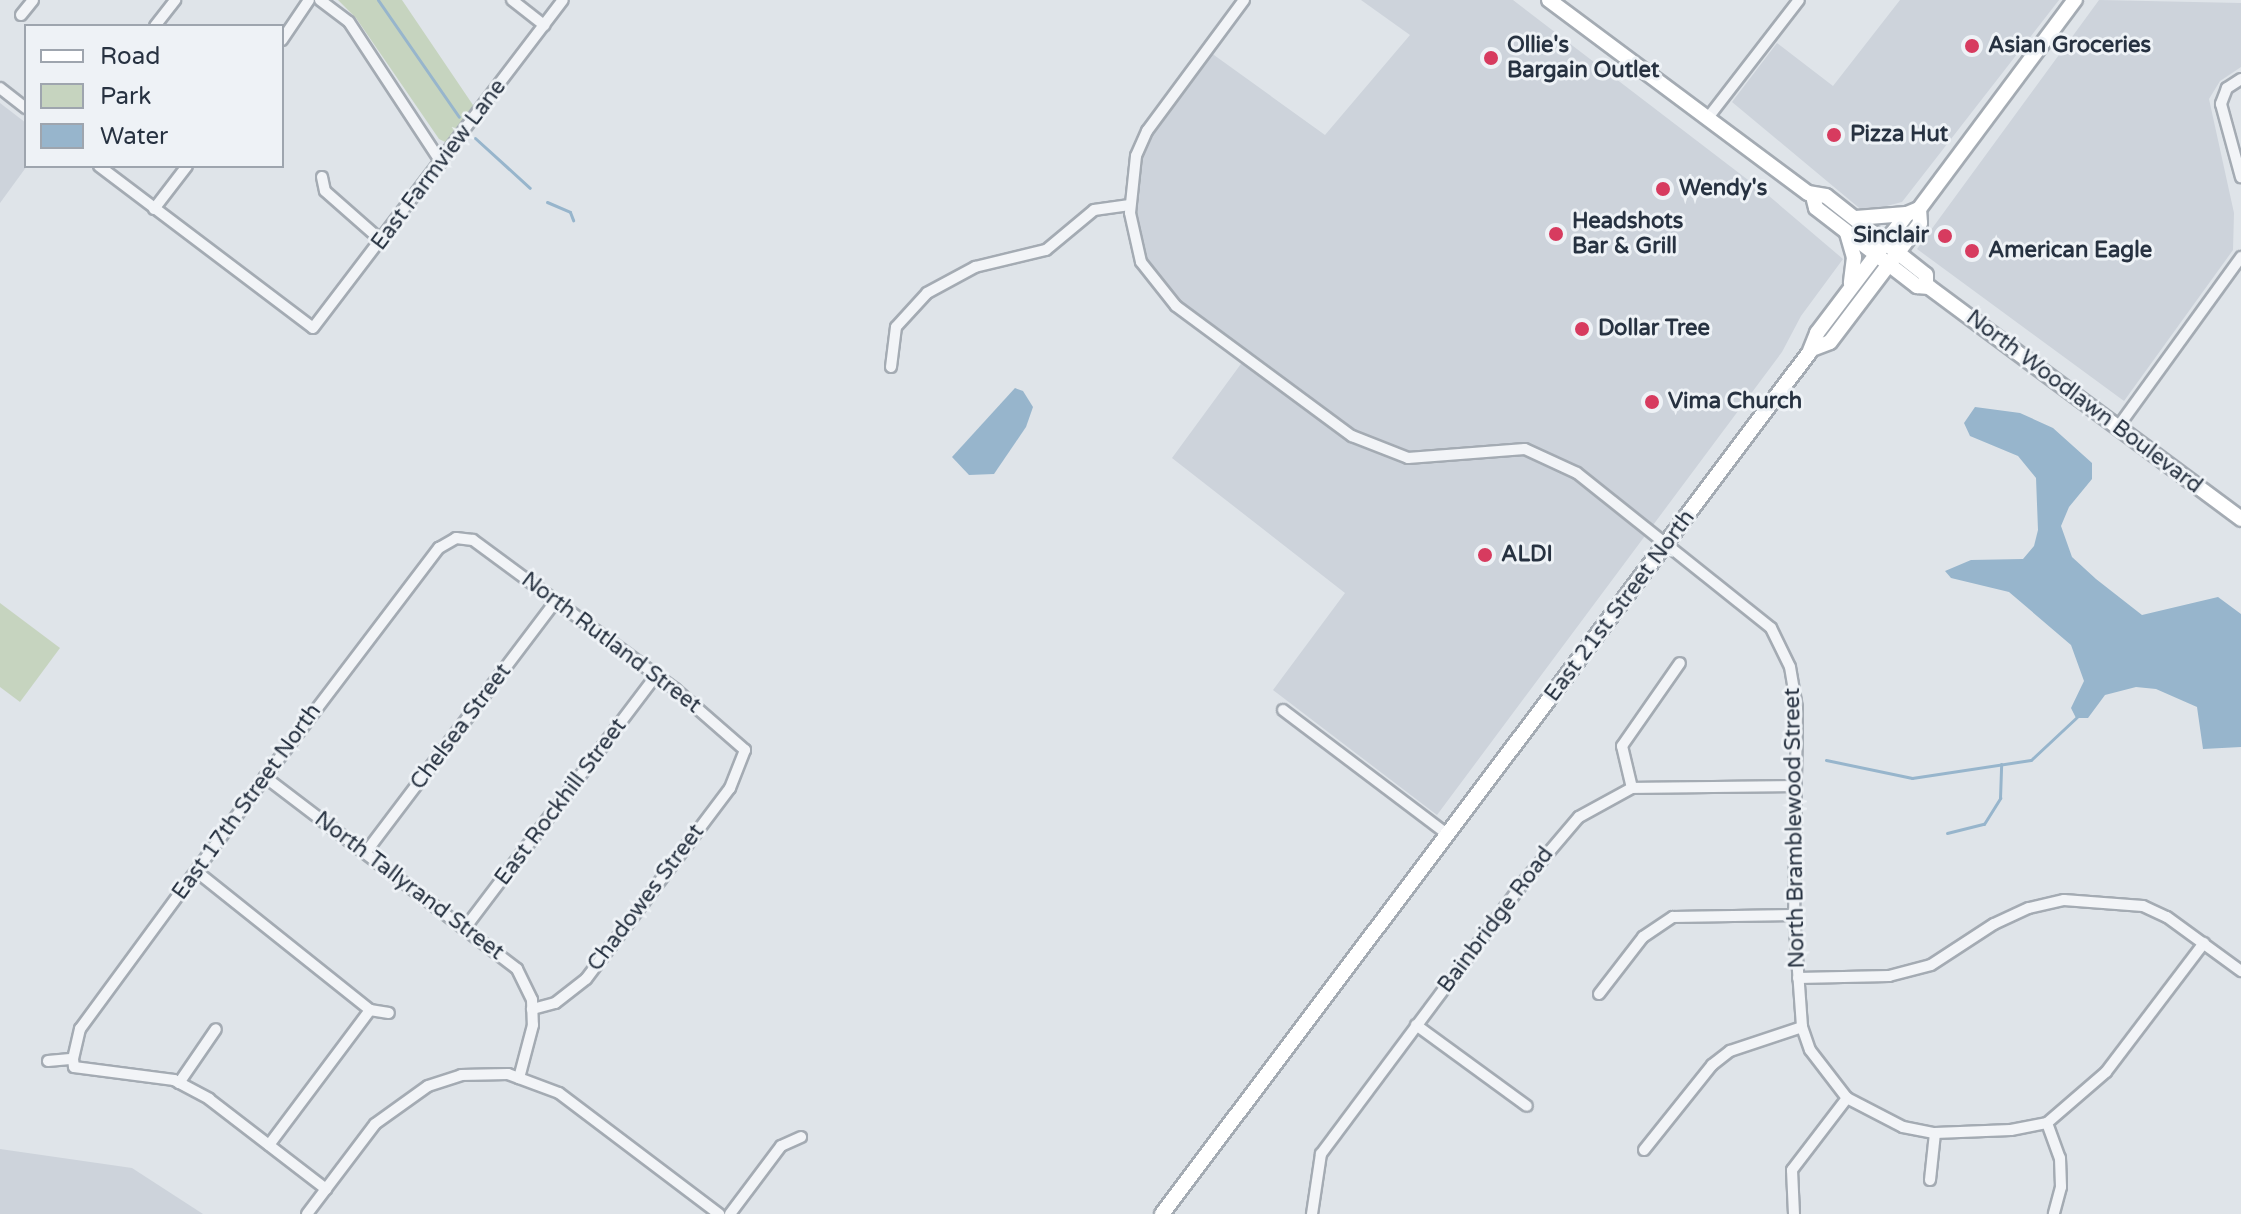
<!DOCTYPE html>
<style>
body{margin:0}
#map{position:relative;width:2241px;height:1214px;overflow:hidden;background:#dfe4e9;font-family:"Varela Round",sans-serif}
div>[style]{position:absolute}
.built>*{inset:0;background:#cdd3db}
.green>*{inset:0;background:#c6d4bf}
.water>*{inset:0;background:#97b5cc}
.stream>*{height:3px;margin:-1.5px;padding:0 1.5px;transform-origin:1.5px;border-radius:1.5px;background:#97b5cc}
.roads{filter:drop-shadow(2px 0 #a4abb3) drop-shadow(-2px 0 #a4abb3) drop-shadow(0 2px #a4abb3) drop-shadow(0 -2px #a4abb3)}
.minor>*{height:10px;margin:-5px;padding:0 5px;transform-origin:5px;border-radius:5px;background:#f2f4f7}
.secondary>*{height:14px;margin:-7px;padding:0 7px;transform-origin:7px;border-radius:7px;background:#fff}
.dots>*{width:22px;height:22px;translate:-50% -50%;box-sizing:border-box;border:4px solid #eef2f6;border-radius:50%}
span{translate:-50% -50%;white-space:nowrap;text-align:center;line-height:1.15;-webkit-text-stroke:6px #eef2f6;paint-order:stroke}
.poi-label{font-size:22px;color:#273241;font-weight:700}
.left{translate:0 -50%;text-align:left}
.right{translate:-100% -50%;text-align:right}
.street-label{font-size:22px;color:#273241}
.legend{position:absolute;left:24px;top:24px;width:260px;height:144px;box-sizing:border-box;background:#eef2f6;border:2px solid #9ea5ae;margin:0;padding:10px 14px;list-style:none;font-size:24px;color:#273241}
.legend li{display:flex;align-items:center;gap:16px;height:40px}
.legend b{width:40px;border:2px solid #9ea5ae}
</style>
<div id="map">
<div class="built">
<div style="clip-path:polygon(1361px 0,1513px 0,1769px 196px,1843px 259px,1801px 316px,1782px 352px,1437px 815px,1273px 690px,1345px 593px,1172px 458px,1246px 357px,1176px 306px,1141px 262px,1130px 205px,1147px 131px,1207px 50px,1325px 135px,1410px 35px)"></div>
<div style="clip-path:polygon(1900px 0,2059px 0,1902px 202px,1864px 212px,1732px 102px,1777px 43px,1833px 86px)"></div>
<div style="clip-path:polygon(2099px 0,2241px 3px,2241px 67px,2220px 81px,2209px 99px,2234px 213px,2233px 250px,2124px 401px,1917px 249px)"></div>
<div style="clip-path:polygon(0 103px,26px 123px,27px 166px,0 203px)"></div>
<div style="clip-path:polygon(0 1149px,132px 1168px,203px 1214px,0 1214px)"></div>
</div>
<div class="green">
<div style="clip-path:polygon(338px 0,402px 0,475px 108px,453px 138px,447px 143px,439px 139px,356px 18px)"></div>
<div style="clip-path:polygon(0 603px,60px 648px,20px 702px,0 687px)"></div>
</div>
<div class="water">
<div style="clip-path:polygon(1015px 388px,1023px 391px,1033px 407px,1026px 427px,994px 474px,969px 475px,952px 457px)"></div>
<div style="clip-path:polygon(1975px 407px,2020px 413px,2053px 428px,2092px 463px,2092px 479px,2069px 507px,2061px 526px,2072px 557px,2096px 579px,2142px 615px,2218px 597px,2241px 614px,2241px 747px,2203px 749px,2197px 707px,2156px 689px,2136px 687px,2105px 695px,2088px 718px,2076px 718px,2071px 708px,2084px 681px,2071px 645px,2009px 592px,1951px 578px,1945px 571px,1971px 560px,2023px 559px,2034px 546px,2038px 530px,2036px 478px,2018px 456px,1970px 436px,1964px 423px)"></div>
</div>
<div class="stream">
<div style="left:378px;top:0;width:142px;rotate:55.3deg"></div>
<div style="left:475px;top:138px;width:74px;rotate:42.3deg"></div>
<div style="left:547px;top:202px;width:25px;rotate:23deg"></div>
<div style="left:570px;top:212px;width:9px;rotate:69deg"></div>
<div style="left:1826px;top:760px;width:88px;rotate:11.8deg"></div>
<div style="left:1912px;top:778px;width:120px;rotate:-8.6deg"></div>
<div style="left:2031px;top:760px;width:64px;rotate:-43.1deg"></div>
<div style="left:1947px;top:833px;width:38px;rotate:-14deg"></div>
<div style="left:1984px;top:824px;width:31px;rotate:-58deg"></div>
<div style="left:2000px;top:798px;width:34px;rotate:-88deg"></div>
</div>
<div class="roads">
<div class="minor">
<div style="left:320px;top:0;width:36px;rotate:37deg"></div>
<div style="left:349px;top:22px;width:168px;rotate:56.7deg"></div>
<div style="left:512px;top:0;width:41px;rotate:38deg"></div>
<div style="left:1244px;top:0;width:163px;rotate:126.5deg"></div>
<div style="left:1147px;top:131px;width:27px;rotate:114deg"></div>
<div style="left:1136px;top:156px;width:57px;rotate:96deg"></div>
<div style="left:1130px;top:213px;width:50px;rotate:77.3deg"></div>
<div style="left:1141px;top:262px;width:56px;rotate:51.5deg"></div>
<div style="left:1176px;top:306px;width:219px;rotate:36.5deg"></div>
<div style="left:1352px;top:436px;width:60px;rotate:21.4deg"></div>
<div style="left:1408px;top:458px;width:117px;rotate:-4.4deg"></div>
<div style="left:1525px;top:449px;width:57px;rotate:24.8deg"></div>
<div style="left:1577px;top:473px;width:248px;rotate:38.6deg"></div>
<div style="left:1771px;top:628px;width:43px;rotate:64deg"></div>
<div style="left:1790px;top:667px;width:42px;rotate:80.3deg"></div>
<div style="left:1797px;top:708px;width:207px;rotate:90.8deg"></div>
<div style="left:1794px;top:915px;width:112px;rotate:85.9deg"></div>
<div style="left:1802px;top:1027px;width:24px;rotate:71deg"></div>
<div style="left:1810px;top:1050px;width:61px;rotate:52.4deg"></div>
<div style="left:1847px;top:1098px;width:63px;rotate:27.4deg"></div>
<div style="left:1903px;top:1127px;width:33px;rotate:11deg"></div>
<div style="left:1935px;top:1133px;width:76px;rotate:-2.3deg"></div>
<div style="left:2011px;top:1130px;width:37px;rotate:-11deg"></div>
<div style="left:2047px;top:1123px;width:78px;rotate:-40.8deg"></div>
<div style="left:2106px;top:1072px;width:162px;rotate:-52.8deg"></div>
<div style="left:21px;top:15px;width:19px;rotate:-51deg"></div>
<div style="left:155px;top:26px;width:33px;rotate:-52deg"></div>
<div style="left:282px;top:40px;width:48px;rotate:-56deg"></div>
<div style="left:2241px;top:79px;width:17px;rotate:147deg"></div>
<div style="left:2227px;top:88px;width:17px;rotate:111deg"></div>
<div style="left:2221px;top:104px;width:76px;rotate:74.7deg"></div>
<div style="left:0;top:88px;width:33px;rotate:38deg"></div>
<div style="left:1707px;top:119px;width:150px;rotate:-52.3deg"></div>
<div style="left:99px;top:166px;width:268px;rotate:37.1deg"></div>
<div style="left:313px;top:328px;width:412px;rotate:-52.7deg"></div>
<div style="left:322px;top:177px;width:14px;rotate:78deg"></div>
<div style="left:325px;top:191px;width:76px;rotate:41.3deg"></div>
<div style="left:154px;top:209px;width:54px;rotate:-52.5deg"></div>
<div style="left:891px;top:367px;width:40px;rotate:-82.9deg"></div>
<div style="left:896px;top:327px;width:46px;rotate:-47.6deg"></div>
<div style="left:927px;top:293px;width:55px;rotate:-28.4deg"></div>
<div style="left:975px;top:267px;width:73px;rotate:-13.5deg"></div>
<div style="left:1046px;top:250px;width:62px;rotate:-39.8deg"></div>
<div style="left:1094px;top:210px;width:36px;rotate:-8deg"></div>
<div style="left:2118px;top:427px;width:210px;rotate:-54.1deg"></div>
<div style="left:1283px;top:710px;width:207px;rotate:37.1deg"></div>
<div style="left:265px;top:777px;width:317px;rotate:37.3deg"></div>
<div style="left:517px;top:969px;width:34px;rotate:64deg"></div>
<div style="left:532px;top:1000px;width:25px;rotate:88deg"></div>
<div style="left:533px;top:1025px;width:55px;rotate:104.8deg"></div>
<div style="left:1632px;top:788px;width:43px;rotate:-103.4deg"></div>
<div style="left:1622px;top:746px;width:101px;rotate:-55.1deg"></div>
<div style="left:366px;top:852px;width:313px;rotate:-52.9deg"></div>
<div style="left:196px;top:871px;width:223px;rotate:38.6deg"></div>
<div style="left:465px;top:928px;width:317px;rotate:-52.9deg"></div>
<div style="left:1798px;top:978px;width:91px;rotate:-1.3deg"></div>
<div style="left:1889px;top:976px;width:43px;rotate:-14.7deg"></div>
<div style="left:1931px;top:965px;width:75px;rotate:-33.1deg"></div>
<div style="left:1994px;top:924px;width:38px;rotate:-25deg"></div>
<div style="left:2029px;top:908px;width:36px;rotate:-13deg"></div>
<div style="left:2064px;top:900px;width:79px;rotate:4.3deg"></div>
<div style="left:2143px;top:906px;width:26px;rotate:25deg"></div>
<div style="left:2167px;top:917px;width:92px;rotate:36.1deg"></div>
<div style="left:1599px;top:994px;width:72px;rotate:-52.3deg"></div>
<div style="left:1643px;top:937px;width:36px;rotate:-34deg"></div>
<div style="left:1673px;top:917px;width:121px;rotate:-0.9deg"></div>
<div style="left:370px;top:1010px;width:19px;rotate:9deg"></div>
<div style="left:1416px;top:1025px;width:137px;rotate:36.1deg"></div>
<div style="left:73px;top:1059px;width:8px;rotate:83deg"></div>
<div style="left:74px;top:1067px;width:101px;rotate:7.4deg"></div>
<div style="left:174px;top:1080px;width:40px;rotate:28deg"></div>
<div style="left:209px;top:1099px;width:148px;rotate:37.6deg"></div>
<div style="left:48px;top:1061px;width:25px;rotate:-5deg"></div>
<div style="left:73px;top:1059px;width:31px;rotate:-77deg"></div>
<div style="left:80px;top:1029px;width:313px;rotate:-53.7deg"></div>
<div style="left:265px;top:777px;width:288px;rotate:-52.8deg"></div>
<div style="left:439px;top:548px;width:20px;rotate:-30deg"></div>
<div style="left:456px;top:538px;width:17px;rotate:7deg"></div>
<div style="left:473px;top:540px;width:251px;rotate:36.4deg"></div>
<div style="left:675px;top:689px;width:93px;rotate:41.1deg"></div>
<div style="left:745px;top:750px;width:41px;rotate:111.5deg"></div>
<div style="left:730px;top:788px;width:239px;rotate:127deg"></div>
<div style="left:586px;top:979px;width:39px;rotate:142deg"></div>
<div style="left:555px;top:1003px;width:24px;rotate:165deg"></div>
<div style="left:179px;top:1083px;width:65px;rotate:-55.6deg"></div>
<div style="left:2047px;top:1123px;width:37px;rotate:70deg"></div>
<div style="left:2060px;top:1158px;width:29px;rotate:88deg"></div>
<div style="left:2061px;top:1187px;width:28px;rotate:105deg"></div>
<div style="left:269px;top:1145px;width:169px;rotate:-53.2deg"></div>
<div style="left:1644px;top:1150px;width:109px;rotate:-51.3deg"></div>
<div style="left:1712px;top:1065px;width:23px;rotate:-38deg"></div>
<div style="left:1730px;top:1051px;width:76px;rotate:-18.4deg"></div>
<div style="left:1930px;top:1180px;width:47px;rotate:-83.9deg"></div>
<div style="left:307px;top:1214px;width:113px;rotate:-52.9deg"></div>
<div style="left:375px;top:1124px;width:65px;rotate:-35.6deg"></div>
<div style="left:428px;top:1086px;width:35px;rotate:-18deg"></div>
<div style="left:461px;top:1075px;width:47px;rotate:-1.2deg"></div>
<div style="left:508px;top:1074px;width:54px;rotate:20.4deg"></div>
<div style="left:559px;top:1093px;width:201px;rotate:37.1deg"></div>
<div style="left:730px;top:1214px;width:85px;rotate:-53.1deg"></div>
<div style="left:781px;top:1146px;width:22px;rotate:-24deg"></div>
<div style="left:1312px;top:1214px;width:61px;rotate:-81.5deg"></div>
<div style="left:1321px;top:1154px;width:344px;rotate:-53.3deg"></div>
<div style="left:1527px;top:878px;width:80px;rotate:-49.6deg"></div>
<div style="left:1579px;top:817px;width:60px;rotate:-28.7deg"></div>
<div style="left:1632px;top:788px;width:162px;rotate:-0.7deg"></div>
<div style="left:1794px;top:1214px;width:44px;rotate:-92.6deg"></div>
<div style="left:1792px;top:1170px;width:91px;rotate:-52.6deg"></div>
</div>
<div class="secondary">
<div style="left:1549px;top:0;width:323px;rotate:36.7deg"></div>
<div style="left:1808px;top:193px;width:18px;rotate:9deg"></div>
<div style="left:1826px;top:196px;width:127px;rotate:38.3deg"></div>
<div style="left:1926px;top:275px;width:9px;rotate:90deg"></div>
<div style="left:1813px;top:196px;width:12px;rotate:76deg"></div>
<div style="left:1816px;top:208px;width:128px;rotate:37.7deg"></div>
<div style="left:1917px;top:286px;width:12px;rotate:5deg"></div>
<div style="left:1929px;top:287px;width:389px;rotate:36.6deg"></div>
<div style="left:1856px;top:218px;width:50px;rotate:-4.6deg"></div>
<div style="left:1847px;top:233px;width:25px;rotate:74deg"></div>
<div style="left:1854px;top:257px;width:26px;rotate:97deg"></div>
<div style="left:1812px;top:349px;width:19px;rotate:-21deg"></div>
<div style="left:1830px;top:342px;width:149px;rotate:-52.9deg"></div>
<div style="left:1920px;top:223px;width:14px;rotate:-94deg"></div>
<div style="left:1162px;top:1214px;width:1077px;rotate:-53.08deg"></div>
<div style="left:1809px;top:353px;width:22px;rotate:-68deg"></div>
<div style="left:1817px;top:333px;width:149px;rotate:-52.9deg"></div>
<div style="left:1907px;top:214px;width:13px;rotate:-23deg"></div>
<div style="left:1919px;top:209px;width:261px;rotate:-53.3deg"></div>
</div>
</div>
<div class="dots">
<div style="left:1972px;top:46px;background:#d73b5f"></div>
<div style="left:1491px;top:58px;background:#d73b5f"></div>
<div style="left:1834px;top:135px;background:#d73b5f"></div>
<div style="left:1663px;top:189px;background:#d73b5f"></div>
<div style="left:1556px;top:234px;background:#d73b5f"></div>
<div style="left:1945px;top:236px;background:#d73b5f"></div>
<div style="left:1972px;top:251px;background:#d73b5f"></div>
<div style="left:1582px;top:329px;background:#d73b5f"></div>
<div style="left:1652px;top:402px;background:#d73b5f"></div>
<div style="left:1485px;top:555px;background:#d73b5f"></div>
</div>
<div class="poi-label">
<span class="left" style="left:1507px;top:58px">Ollie's<br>Bargain Outlet</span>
<span class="left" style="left:1988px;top:46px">Asian Groceries</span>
<span class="left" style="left:1850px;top:135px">Pizza Hut</span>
<span class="left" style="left:1679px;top:189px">Wendy's</span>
<span class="left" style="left:1572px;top:234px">Headshots<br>Bar &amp; Grill</span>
<span class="right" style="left:1929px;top:236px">Sinclair</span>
<span class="left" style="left:1988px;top:251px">American Eagle</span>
<span class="left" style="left:1598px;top:329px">Dollar Tree</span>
<span class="left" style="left:1668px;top:402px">Vima Church</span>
<span class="left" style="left:1501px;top:555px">ALDI</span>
</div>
<div class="street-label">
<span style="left:439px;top:165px;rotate:-53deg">East Farmview Lane</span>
<span style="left:2084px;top:402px;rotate:37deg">North Woodlawn Boulevard</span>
<span style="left:1620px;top:606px;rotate:-53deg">East 21st Street North</span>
<span style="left:611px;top:643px;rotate:37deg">North Rutland Street</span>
<span style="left:461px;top:727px;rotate:-53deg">Chelsea Street</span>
<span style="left:247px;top:802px;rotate:-54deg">East 17th Street North</span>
<span style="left:561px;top:802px;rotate:-53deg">East Rockhill Street</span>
<span style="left:1795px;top:828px;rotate:-91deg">North Bramblewood Street</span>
<span style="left:409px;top:886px;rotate:37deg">North Tallyrand Street</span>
<span style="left:646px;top:898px;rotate:-53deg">Chadowes Street</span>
<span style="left:1496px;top:920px;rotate:-53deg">Bainbridge Road</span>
</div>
<ul class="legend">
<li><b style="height:10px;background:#fff"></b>Road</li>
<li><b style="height:22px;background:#c6d4bf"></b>Park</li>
<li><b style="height:22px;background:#97b5cc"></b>Water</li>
</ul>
</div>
